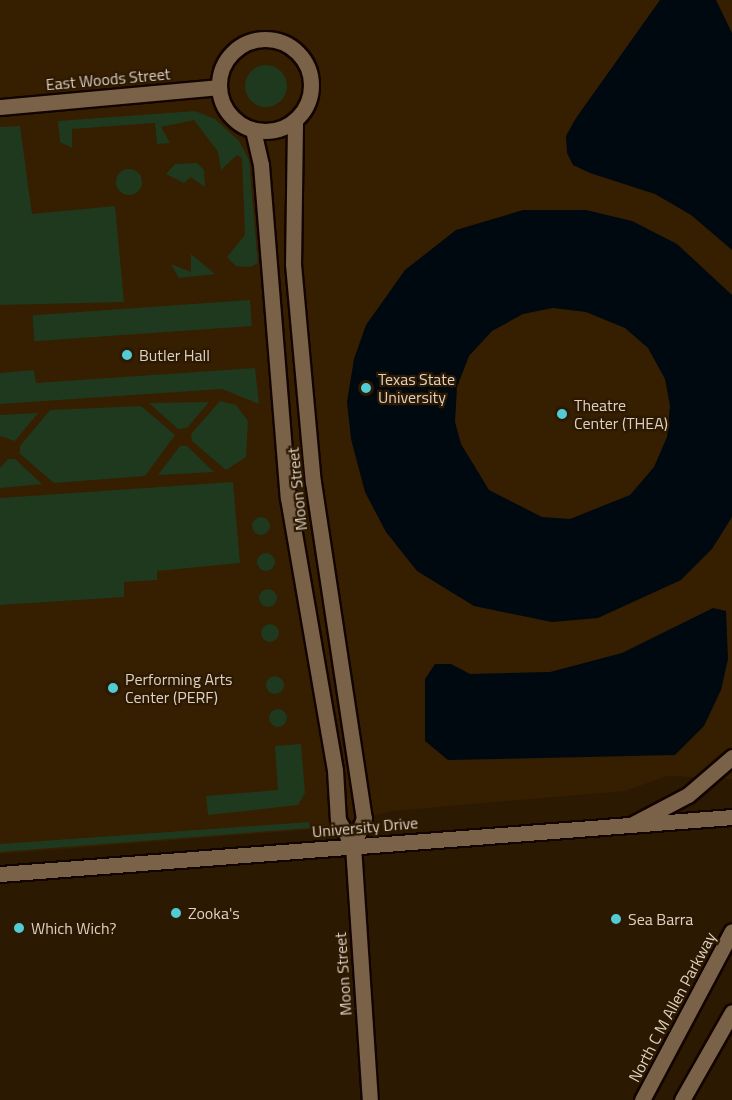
<!DOCTYPE html>
<style>
body{margin:0}
#map{position:relative;width:732px;height:1100px;overflow:hidden;background:#2c1902;font-family:"Titillium Web",sans-serif}
div>[style]{position:absolute}
.built>*{inset:0;background:#361e00}
.green>*{inset:0;background:#1e391d;transform-origin:0 0}
.round{border-radius:50%}
.water>*{inset:0;background:#000810}
.roads{filter:drop-shadow(2px 0 #140400) drop-shadow(-2px 0 #140400) drop-shadow(0 2px #140400) drop-shadow(0 -2px #140400)}
.street>*{height:15px;margin:-7.5px;padding:0 7.5px;transform-origin:7.5px;border-radius:7.5px;background:#7a6249}
.street>.ring{margin:-7.5px;padding:0;box-sizing:content-box;background:none;border:15px solid #7a6249;border-radius:50%}
.secondary>*{height:15px;margin:-7.5px;padding:0 7.5px;transform-origin:7.5px;border-radius:7.5px;background:#7a6249}
.dots>*{width:16px;height:16px;translate:-50% -50%;box-sizing:border-box;border:3px solid #2c1902;border-radius:50%}
span{translate:-50% -50%;white-space:nowrap;text-align:center;line-height:1.15;-webkit-text-stroke:4.5px #2c1902;paint-order:stroke}
.street-label{font-size:16px;color:#ded0c3}
.poi-label{font-size:16px;color:#ded0c3}
.left{translate:0 -50%;text-align:left}
</style>
<div id="map">
<div class="built">
<div style="clip-path:polygon(0 0,732px 0,732px 779px,667px 776px,625px 791px,392px 811px,316px 829px,0 854px)"></div>
</div>
<div class="green">
<div class="round" style="left:245px;top:65px;width:42px;height:42px"></div>
<div style="clip-path:polygon(195px 111px,215px 119px,239px 141px,249px 160px,258px 263px,250px 267px,236px 266px,227px 257px,245px 235px,242px 158px,237px 155px,221px 170px,218px 152px,194px 120px,161px 127px,170px 143px,157px 144px,155px 123px,72px 129px,72px 148px,60px 142px,58px 121px)"></div>
<div style="clip-path:polygon(20px 126px,32px 214px,115px 206px,124px 302px,0 305px,0 127px)"></div>
<div style="clip-path:polygon(197px 163px,204px 170px,205px 187px,191px 177px,184px 183px,166px 174px,175px 164px)"></div>
<div class="round" style="left:116px;top:169px;width:26px;height:26px"></div>
<div style="clip-path:polygon(191px 254px,215px 274px,179px 278px,171px 264px,191px 272px)"></div>
<div style="left:250px;top:300px;width:26px;height:218px;rotate:86deg"></div>
<div style="clip-path:polygon(255px 368px,259px 404px,222px 389px,0 404px,0 373px,34px 370px,36px 383px)"></div>
<div style="clip-path:polygon(220px 401px,236px 405px,248px 421px,246px 457px,226px 470px,192px 441px,191px 434px)"></div>
<div style="clip-path:polygon(209px 402px,187px 428px,178px 429px,149px 403px)"></div>
<div style="clip-path:polygon(141px 406px,175px 435px,145px 476px,54px 483px,20px 454px,20px 446px,50px 410px)"></div>
<div style="clip-path:polygon(38px 413px,15px 441px,0 436px,0 415px)"></div>
<div style="clip-path:polygon(180px 446px,187px 446px,214px 472px,158px 475px)"></div>
<div style="clip-path:polygon(8px 459px,15px 459px,42px 484px,0 488px,0 468px)"></div>
<div style="clip-path:polygon(233px 482px,240px 563px,157px 571px,157px 580px,124px 582px,124px 597px,0 605px,0 498px)"></div>
<div class="round" style="left:252px;top:517px;width:18px;height:18px"></div>
<div class="round" style="left:257px;top:553px;width:18px;height:18px"></div>
<div class="round" style="left:259px;top:589px;width:18px;height:18px"></div>
<div class="round" style="left:261px;top:624px;width:18px;height:18px"></div>
<div class="round" style="left:266px;top:676px;width:18px;height:18px"></div>
<div class="round" style="left:269px;top:709px;width:18px;height:18px"></div>
<div style="clip-path:polygon(301px 744px,305px 793px,298px 805px,208px 815px,206px 796px,278px 790px,275px 746px)"></div>
<div style="clip-path:polygon(309px 822px,310px 828px,0 852px,0 844px)"></div>
</div>
<div class="water">
<div style="clip-path:polygon(660px 0,716px 0,732px 33px,732px 250px,691px 215px,655px 194px,590px 173px,573px 165px,567px 153px,566px 136px,576px 118px)"></div>
<div style="clip-path:polygon(evenodd,523px 210px,586px 210px,632px 221px,677px 244px,732px 295px,732px 517px,712px 549px,681px 580px,598px 618px,552px 622px,474px 606px,417px 571px,386px 532px,365px 492px,351px 439px,347px 402px,354px 359px,366px 325px,405px 270px,456px 230px,523px 210px,553px 308px,586px 312px,625px 328px,648px 348px,665px 379px,670px 406px,667px 437px,654px 467px,630px 495px,570px 519px,542px 517px,489px 490px,461px 444px,455px 422px,457px 387px,469px 356px,492px 331px,523px 314px,553px 308px)"></div>
<div style="clip-path:polygon(713px 608px,726px 611px,728px 659px,721px 690px,704px 726px,675px 755px,448px 760px,425px 741px,425px 679px,435px 664px,451px 664px,470px 674px,550px 672px,622px 653px)"></div>
</div>
<div class="roads">
<div class="street">
<div class="ring" style="left:219px;top:39px;width:77px;height:77px"></div>
<div style="left:0;top:107px;width:219px;rotate:-5.2deg"></div>
<div style="left:295px;top:123px;width:141px;rotate:90.8deg"></div>
<div style="left:293px;top:264px;width:219px;rotate:84.8deg"></div>
<div style="left:313px;top:482px;width:340px;rotate:81.4deg"></div>
<div style="left:364px;top:818px;width:30px;rotate:111deg"></div>
<div style="left:253px;top:130px;width:36px;rotate:77deg"></div>
<div style="left:261px;top:165px;width:334px;rotate:85.4deg"></div>
<div style="left:288px;top:498px;width:276px;rotate:80.2deg"></div>
<div style="left:335px;top:770px;width:50px;rotate:86.6deg"></div>
<div style="left:338px;top:820px;width:30px;rotate:60deg"></div>
</div>
<div class="secondary">
<div style="left:631px;top:825px;width:64px;rotate:-27.8deg"></div>
<div style="left:688px;top:795px;width:58px;rotate:-40.8deg"></div>
<div style="left:353px;top:846px;width:255px;rotate:86.2deg"></div>
<div style="left:0;top:874px;width:734px;rotate:-4.45deg"></div>
<div style="left:642px;top:1100px;width:191px;rotate:-62deg"></div>
<div style="left:682px;top:1100px;width:101px;rotate:-60.4deg"></div>
</div>
</div>
<div class="dots">
<div style="left:127px;top:355px;background:#51ccd4"></div>
<div style="left:366px;top:388px;background:#51ccd4"></div>
<div style="left:562px;top:414px;background:#51ccd4"></div>
<div style="left:113px;top:688px;background:#51ccd4"></div>
<div style="left:176px;top:913px;background:#51ccd4"></div>
<div style="left:616px;top:919px;background:#51ccd4"></div>
<div style="left:19px;top:928px;background:#51ccd4"></div>
</div>
<div class="street-label">
<span style="left:108px;top:79px;rotate:-5deg">East Woods Street</span>
<span style="left:297px;top:489px;rotate:-96deg">Moon Street</span>
<span style="left:365px;top:827px;rotate:-5deg">University Drive</span>
<span style="left:343px;top:974px;rotate:-94deg">Moon Street</span>
<span style="left:672px;top:1007px;rotate:-62deg">North C M Allen Parkway</span>
</div>
<div class="poi-label">
<span class="left" style="left:139px;top:355px">Butler Hall</span>
<span class="left" style="left:378px;top:388px">Texas State<br>University</span>
<span class="left" style="left:574px;top:414px">Theatre<br>Center (THEA)</span>
<span class="left" style="left:125px;top:688px">Performing Arts<br>Center (PERF)</span>
<span class="left" style="left:188px;top:913px">Zooka's</span>
<span class="left" style="left:628px;top:919px">Sea Barra</span>
<span class="left" style="left:31px;top:928px">Which Wich?</span>
</div>
</div>
